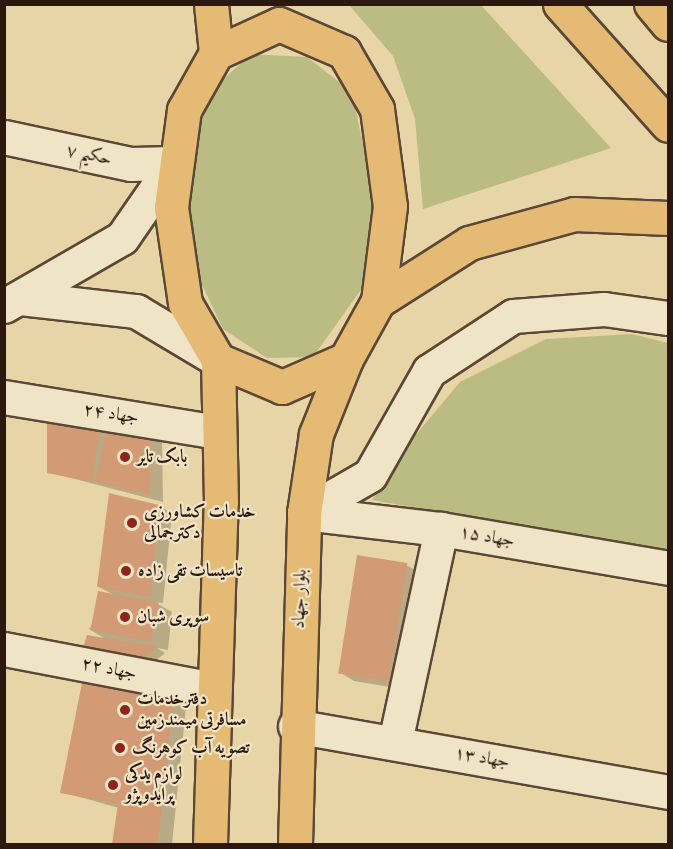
<!DOCTYPE html>
<meta charset="utf-8">
<style>
body{margin:0}
#map{position:relative;width:673px;height:849px;overflow:hidden;background:#e8d5a7;font-family:"Libre Bodoni",Amiri,serif}
div>[style]{position:absolute}
.green>*{inset:0;background:#bbbc83}
.shadow>*{inset:0;background:#0003}
.building>*{inset:0;background:#d29b76;transform-origin:0 0}
.roads{filter:drop-shadow(2px 0 #5b4735) drop-shadow(-2px 0 #5b4735) drop-shadow(0 2px #5b4735) drop-shadow(0 -2px #5b4735)}
.street>*{height:33px;margin:-16.5px;padding:0 16.5px;transform-origin:16.5px;border-radius:16.5px;background:#f0e4c6}
.secondary>*{height:33px;margin:-16.5px;padding:0 16.5px;transform-origin:16.5px;border-radius:16.5px;background:#f0e4c6}
.primary>*{height:33px;margin:-16.5px;padding:0 16.5px;transform-origin:16.5px;border-radius:16.5px;background:#e4ba74}
.highway>*{height:33px;margin:-16.5px;padding:0 16.5px;transform-origin:16.5px;border-radius:16.5px;background:#e4ba74}
.dots>*{width:16px;height:16px;translate:-50% -50%;box-sizing:border-box;border:3px solid #f0e4c6;border-radius:50%}
span{translate:-50% -50%;white-space:nowrap;text-align:center;line-height:1.15;-webkit-text-stroke:4.5px #f0e4c6;paint-order:stroke}
.street-label{font-size:18px;color:#2c180f}
.poi-label{font-size:18px;color:#2c180f;font-weight:700}
.left{translate:0 -50%;text-align:left}
.frame{position:absolute;inset:0;border:6px solid #2c180f;pointer-events:none}
</style>
<div id="map">
<div class="green">
<div style="clip-path:polygon(349px 5px,481px 5px,611px 148px,423px 209px,415px 119px,393px 56px)"></div>
<div style="clip-path:polygon(251px 54px,307px 57px,352px 92px,373px 192px,368px 280px,313px 357px,267px 358px,223px 329px,185px 249px,191px 143px,217px 85px)"></div>
<div style="clip-path:polygon(632px 334px,668px 343px,668px 553px,372px 500px,408px 444px,460px 382px,546px 339px)"></div>
</div>
<div class="shadow">
<div style="clip-path:polygon(49px 417px,149px 433px,162px 441px,163px 502px,48px 472px)"></div>
<div style="clip-path:polygon(159px 506px,172px 513px,163px 603px,154px 602px,172px 612px,168px 650px,157px 648px,165px 653px,149px 666px,89px 629px,114px 595px,99px 587px)"></div>
<div style="clip-path:polygon(406px 565px,419px 572px,396px 688px,354px 681px,341px 673px)"></div>
<div style="clip-path:polygon(173px 700px,186px 707px,172px 844px,113px 844px,119px 808px,62px 792px)"></div>
</div>
<div class="building">
<div style="clip-path:polygon(47px 416px,101px 424px,92px 482px,47px 473px)"></div>
<div style="clip-path:polygon(108px 424px,150px 432px,150px 495px,95px 482px)"></div>
<div style="clip-path:polygon(109px 493px,159px 505px,151px 597px,97px 587px)"></div>
<div style="left:357px;top:555px;width:51px;height:120px;rotate:9deg"></div>
<div style="left:98px;top:591px;width:62px;height:40px;rotate:11deg"></div>
<div style="clip-path:polygon(87px 635px,157px 647px,140px 662px,82px 652px)"></div>
<div style="clip-path:polygon(82px 683px,173px 698px,158px 844px,112px 844px,118px 804px,60px 793px)"></div>
</div>
<div class="roads">
<div class="street">
<div style="left:4px;top:137px;width:130px;rotate:12deg"></div>
<div style="left:131px;top:164px;width:43px;rotate:-1.3deg"></div>
<div style="left:4px;top:397px;width:217px;rotate:9.3deg"></div>
<div style="left:304px;top:513px;width:76px;rotate:-29.9deg"></div>
<div style="left:370px;top:475px;width:120px;rotate:-60.4deg"></div>
<div style="left:429px;top:371px;width:100px;rotate:-33.2deg"></div>
<div style="left:513px;top:316px;width:91px;rotate:-4.4deg"></div>
<div style="left:604px;top:309px;width:65px;rotate:8deg"></div>
<div style="left:304px;top:513px;width:138px;rotate:6.7deg"></div>
<div style="left:441px;top:529px;width:230px;rotate:9.7deg"></div>
<div style="left:4px;top:649px;width:214px;rotate:10.8deg"></div>
<div style="left:295px;top:726px;width:379px;rotate:10deg"></div>
<div style="left:395px;top:742px;width:218px;rotate:-77.8deg"></div>
</div>
<div class="secondary">
<div style="left:20px;top:298px;width:117px;rotate:6.4deg"></div>
<div style="left:136px;top:311px;width:96px;rotate:30.9deg"></div>
<div style="left:4px;top:306px;width:136px;rotate:-30deg"></div>
<div style="left:122px;top:238px;width:91px;rotate:-55.3deg"></div>
</div>
<div class="primary">
<div style="left:279px;top:24px;width:71px;rotate:23.3deg"></div>
<div style="left:344px;top:52px;width:66px;rotate:59.9deg"></div>
<div style="left:377px;top:109px;width:98px;rotate:82.4deg"></div>
<div style="left:390px;top:206px;width:96px;rotate:97.2deg"></div>
<div style="left:378px;top:301px;width:66px;rotate:118.9deg"></div>
<div style="left:346px;top:359px;width:70px;rotate:156.4deg"></div>
<div style="left:282px;top:387px;width:69px;rotate:-157.1deg"></div>
<div style="left:218px;top:360px;width:66px;rotate:-120.1deg"></div>
<div style="left:185px;top:303px;width:97px;rotate:-98.3deg"></div>
<div style="left:171px;top:207px;width:98px;rotate:-82.4deg"></div>
<div style="left:184px;top:110px;width:65px;rotate:-60.7deg"></div>
<div style="left:216px;top:53px;width:69px;rotate:-24.7deg"></div>
<div style="left:210px;top:844px;width:342px;rotate:-88.2deg"></div>
<div style="left:221px;top:502px;width:142px;rotate:-91.2deg"></div>
<div style="left:295px;top:844px;width:331px;rotate:-88.4deg"></div>
<div style="left:304px;top:513px;width:80px;rotate:-81.4deg"></div>
<div style="left:316px;top:434px;width:81px;rotate:-68.2deg"></div>
</div>
<div class="highway">
<div style="left:211px;top:4px;width:49px;rotate:84.2deg"></div>
<div style="left:560px;top:4px;width:162px;rotate:48.2deg"></div>
<div style="left:651px;top:4px;width:26px;rotate:50deg"></div>
<div style="left:378px;top:301px;width:108px;rotate:-32.5deg"></div>
<div style="left:469px;top:243px;width:109px;rotate:-15.4deg"></div>
<div style="left:574px;top:214px;width:94px;rotate:2.4deg"></div>
</div>
</div>
<div class="dots">
<div style="left:125px;top:457px;background:#8f2418"></div>
<div style="left:132px;top:523px;background:#8f2418"></div>
<div style="left:126px;top:571px;background:#8f2418"></div>
<div style="left:125px;top:617px;background:#8f2418"></div>
<div style="left:125px;top:710px;background:#8f2418"></div>
<div style="left:120px;top:748px;background:#8f2418"></div>
<div style="left:113px;top:785px;background:#8f2418"></div>
</div>
<div class="street-label">
<span style="left:89px;top:155px;rotate:12deg">حکیم ۷</span>
<span style="left:111px;top:414px;rotate:9deg">جهاد ۲۴</span>
<span style="left:487px;top:537px;rotate:10deg">جهاد ۱۵</span>
<span style="left:300px;top:599px;rotate:-88deg">بلوار جهاد</span>
<span style="left:109px;top:669px;rotate:11deg">جهاد ۲۲</span>
<span style="left:482px;top:758px;rotate:10deg">جهاد ۱۳</span>
</div>
<div class="poi-label">
<span class="left" style="left:137px;top:457px">بابک تایر</span>
<span class="left" style="left:144px;top:523px">خدمات کشاورزی<br>دکترجمالی</span>
<span class="left" style="left:138px;top:571px">تاسیسات تقی زاده</span>
<span class="left" style="left:137px;top:617px">سوپری شبان</span>
<span class="left" style="left:137px;top:710px">دفترخدمات<br>مسافرتی میمندزمین</span>
<span class="left" style="left:132px;top:748px">تصویه آب کوهرنگ</span>
<span class="left" style="left:125px;top:785px">لوازم یدکی<br>پرایدوپژو</span>
</div>
<div class="frame"></div>
</div>
